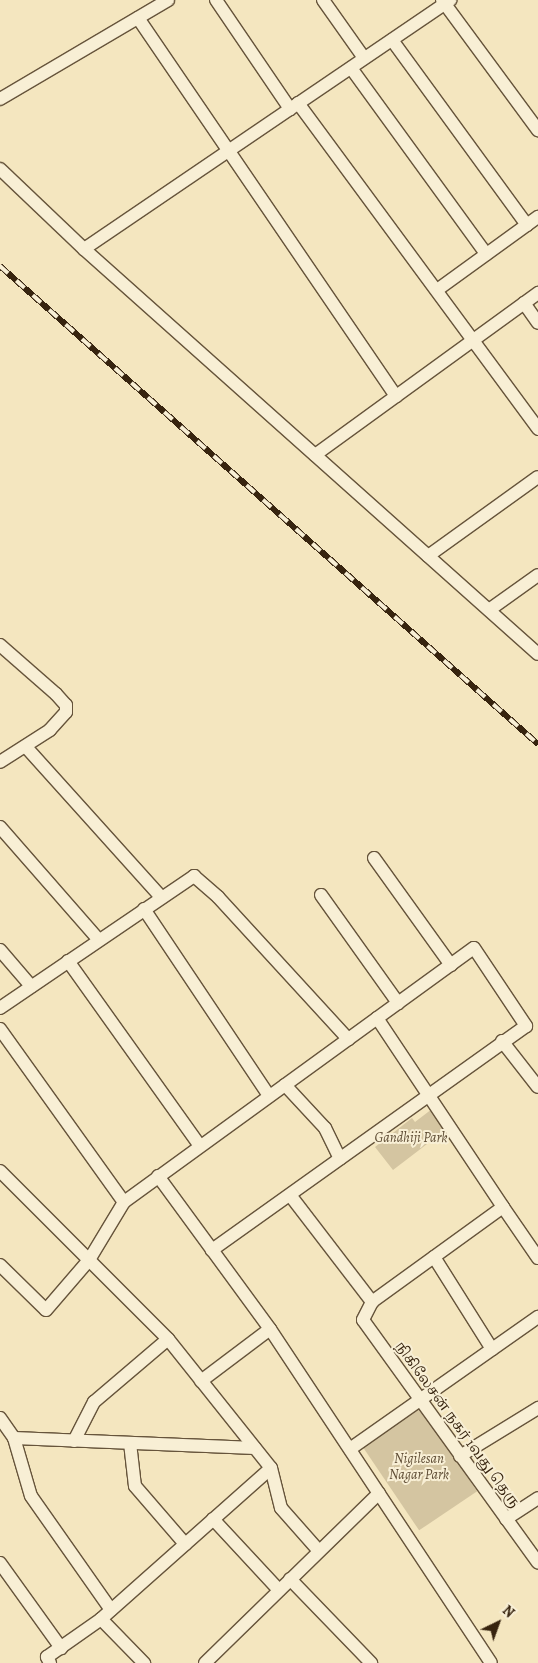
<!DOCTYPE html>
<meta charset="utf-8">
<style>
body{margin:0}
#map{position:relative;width:538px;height:1663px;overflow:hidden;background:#f4e6bf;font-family:Alegreya,"Noto Serif Tamil",serif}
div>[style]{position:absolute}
.green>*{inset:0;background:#d4c5a1;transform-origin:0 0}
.roads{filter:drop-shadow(1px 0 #66543b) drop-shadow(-1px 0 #66543b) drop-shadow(0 1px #66543b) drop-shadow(0 -1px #66543b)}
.street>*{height:12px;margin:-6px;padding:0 6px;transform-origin:6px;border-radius:6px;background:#f8efd5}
.rail>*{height:5.5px;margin-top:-2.75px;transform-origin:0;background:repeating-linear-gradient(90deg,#f8efd5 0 11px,#37240f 0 22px);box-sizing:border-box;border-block:1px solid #37240f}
span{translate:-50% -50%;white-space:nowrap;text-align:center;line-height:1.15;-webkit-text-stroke:4px #f8efd5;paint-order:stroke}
.park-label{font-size:14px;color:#5e4c34;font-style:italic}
.street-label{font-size:14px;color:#37240f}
.north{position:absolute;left:473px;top:1598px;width:50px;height:50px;-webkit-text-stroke:4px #f8efd5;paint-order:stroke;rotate:42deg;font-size:14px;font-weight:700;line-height:20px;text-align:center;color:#37240f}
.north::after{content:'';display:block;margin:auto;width:18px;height:22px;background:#37240f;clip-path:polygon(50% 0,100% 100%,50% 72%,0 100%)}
</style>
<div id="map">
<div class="green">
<div style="clip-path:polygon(432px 1109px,448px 1128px,393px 1170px,375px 1147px,412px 1118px,415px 1122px)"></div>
<div style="left:419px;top:1405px;width:104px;height:70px;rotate:56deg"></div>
</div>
<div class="roads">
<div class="street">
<div style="left:216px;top:0;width:132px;rotate:55.8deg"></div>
<div style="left:323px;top:0;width:71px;rotate:54.7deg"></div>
<div style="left:442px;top:0;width:162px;rotate:53.6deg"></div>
<div style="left:138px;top:18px;width:458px;rotate:55.7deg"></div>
<div style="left:392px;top:40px;width:229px;rotate:53.9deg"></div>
<div style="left:351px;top:68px;width:230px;rotate:54deg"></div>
<div style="left:0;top:99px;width:195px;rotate:-30.5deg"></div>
<div style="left:298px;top:103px;width:405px;rotate:53.6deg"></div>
<div style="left:0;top:169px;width:116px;rotate:43.6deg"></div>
<div style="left:84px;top:249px;width:608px;rotate:41.74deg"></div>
<div style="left:84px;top:249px;width:443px;rotate:-34.2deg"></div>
<div style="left:437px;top:290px;width:125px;rotate:-35.9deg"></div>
<div style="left:524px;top:303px;width:24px;rotate:55deg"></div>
<div style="left:315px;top:455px;width:276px;rotate:-36deg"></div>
<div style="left:428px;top:556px;width:135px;rotate:-35.7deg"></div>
<div style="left:489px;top:610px;width:60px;rotate:-35.5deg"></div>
<div style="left:0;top:645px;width:74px;rotate:41.2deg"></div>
<div style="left:56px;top:694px;width:15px;rotate:48deg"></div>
<div style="left:66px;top:705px;width:7px;rotate:90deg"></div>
<div style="left:66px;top:712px;width:24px;rotate:132deg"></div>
<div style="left:50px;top:730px;width:59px;rotate:147.4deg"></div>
<div style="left:26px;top:747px;width:202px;rotate:48deg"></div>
<div style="left:0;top:827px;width:150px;rotate:48.8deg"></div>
<div style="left:374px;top:858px;width:132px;rotate:54.3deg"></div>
<div style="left:321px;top:895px;width:133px;rotate:54.5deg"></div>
<div style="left:144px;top:909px;width:225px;rotate:56.2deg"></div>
<div style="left:0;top:950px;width:48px;rotate:49.3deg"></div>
<div style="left:68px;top:961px;width:227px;rotate:54.5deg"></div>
<div style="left:0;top:1008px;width:235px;rotate:-34.2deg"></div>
<div style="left:194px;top:876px;width:32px;rotate:41deg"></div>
<div style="left:218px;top:897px;width:193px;rotate:47.5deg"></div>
<div style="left:377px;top:1018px;width:227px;rotate:56.3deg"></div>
<div style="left:0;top:1029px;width:213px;rotate:54.4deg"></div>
<div style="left:502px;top:1041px;width:58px;rotate:52deg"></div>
<div style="left:285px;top:1085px;width:59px;rotate:47.1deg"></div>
<div style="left:325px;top:1128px;width:34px;rotate:64deg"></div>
<div style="left:0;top:1171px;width:238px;rotate:45deg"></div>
<div style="left:168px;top:1339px;width:165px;rotate:51.4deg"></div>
<div style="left:271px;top:1468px;width:41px;rotate:76deg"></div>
<div style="left:281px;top:1508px;width:57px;rotate:48.5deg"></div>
<div style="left:158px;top:1176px;width:190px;rotate:53.8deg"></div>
<div style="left:270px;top:1329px;width:400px;rotate:56.5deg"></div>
<div style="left:290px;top:1195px;width:135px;rotate:52.5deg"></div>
<div style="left:434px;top:1257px;width:109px;rotate:57.8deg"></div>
<div style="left:538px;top:1258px;width:62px;rotate:-124.5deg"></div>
<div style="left:503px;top:1207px;width:162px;rotate:144.1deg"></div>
<div style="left:372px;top:1302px;width:20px;rotate:117deg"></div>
<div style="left:363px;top:1320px;width:299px;rotate:54.2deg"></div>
<div style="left:0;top:1265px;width:64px;rotate:44.4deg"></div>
<div style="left:46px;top:1310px;width:66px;rotate:-49.3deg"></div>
<div style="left:89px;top:1260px;width:68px;rotate:-58.9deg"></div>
<div style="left:124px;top:1202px;width:432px;rotate:-36deg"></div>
<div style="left:474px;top:948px;width:94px;rotate:56.3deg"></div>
<div style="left:526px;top:1026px;width:386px;rotate:144.5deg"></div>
<div style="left:201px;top:1381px;width:86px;rotate:-37deg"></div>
<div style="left:0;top:1418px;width:24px;rotate:55deg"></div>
<div style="left:14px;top:1438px;width:60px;rotate:73.7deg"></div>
<div style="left:31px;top:1496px;width:139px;rotate:54.9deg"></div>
<div style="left:14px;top:1438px;width:241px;rotate:2.4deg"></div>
<div style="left:74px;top:1441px;width:44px;rotate:-62.9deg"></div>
<div style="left:94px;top:1402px;width:97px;rotate:-40.4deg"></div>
<div style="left:130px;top:1443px;width:43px;rotate:83.4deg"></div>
<div style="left:135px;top:1486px;width:77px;rotate:49.2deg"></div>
<div style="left:350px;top:1449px;width:230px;rotate:-35.1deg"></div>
<div style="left:460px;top:1456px;width:92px;rotate:-31.6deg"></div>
<div style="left:213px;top:1519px;width:97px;rotate:47.1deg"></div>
<div style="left:506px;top:1519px;width:38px;rotate:-33deg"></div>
<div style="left:0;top:1563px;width:105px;rotate:54.3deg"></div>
<div style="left:290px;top:1579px;width:117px;rotate:46deg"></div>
<div style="left:101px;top:1619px;width:62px;rotate:45.7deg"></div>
<div style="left:50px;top:1663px;width:7px;rotate:-117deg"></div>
<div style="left:47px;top:1657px;width:66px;rotate:-35.1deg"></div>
<div style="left:101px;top:1619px;width:227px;rotate:-41.6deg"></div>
<div style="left:205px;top:1663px;width:243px;rotate:-44.3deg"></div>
</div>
</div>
<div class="rail">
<div style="left:0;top:266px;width:720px;rotate:41.62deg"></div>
</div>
<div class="park-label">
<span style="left:411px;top:1138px">Gandhiji Park</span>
<span style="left:419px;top:1467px">Nigilesan<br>Nagar Park</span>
</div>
<div class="street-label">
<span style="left:457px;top:1425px;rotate:54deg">நிகிலேசன் நகர் 1வது தெரு</span>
</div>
<div class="north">N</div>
</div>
